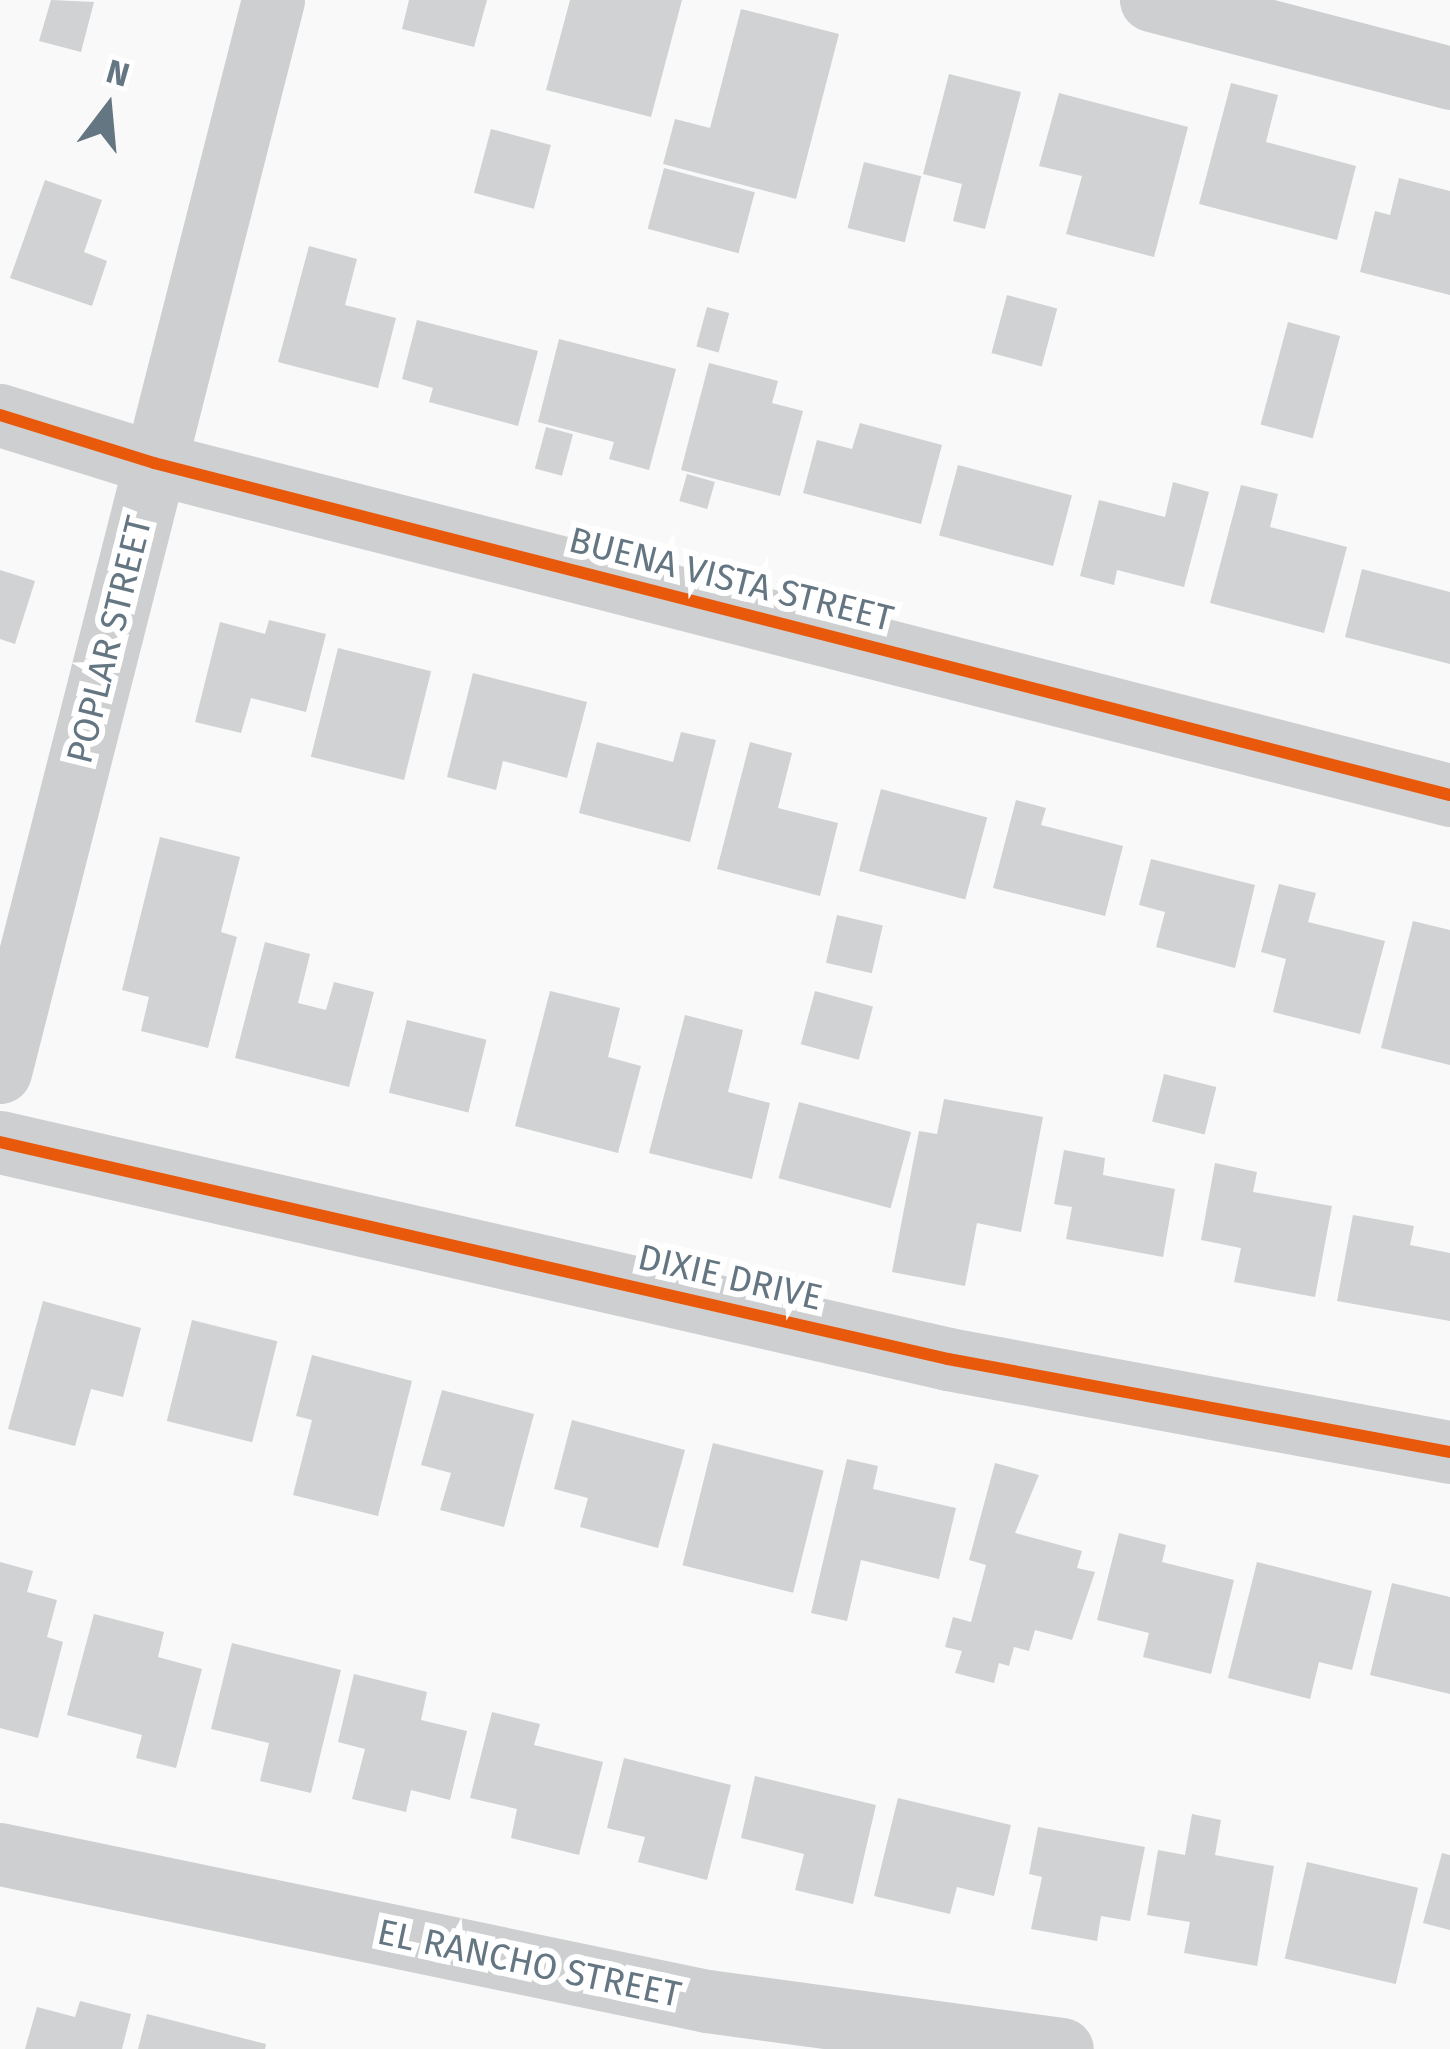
<!DOCTYPE html>
<style>
body{margin:0}
#map{position:relative;width:1450px;height:2049px;overflow:hidden;background:#f9f9f9;font-family:"Fira Sans",sans-serif}
div>[style]{position:absolute}
.building>*{inset:0;background:#d0d2d3;transform-origin:0 0}
.minor>*{height:63px;margin:-31.5px;padding:0 31.5px;transform-origin:31.5px;border-radius:31.5px;background:#cecfd0}
.cycleway>*{height:12px;margin:-6px;padding:0 6px;transform-origin:6px;border-radius:6px;background:#e8590c}
span{translate:-50% -50%;white-space:nowrap;text-align:center;line-height:1.15;-webkit-text-stroke:12px #fff;paint-order:stroke}
.street-label{font-size:36px;color:#657683}
.north{position:absolute;left:48px;top:48px;width:120px;height:120px;-webkit-text-stroke:9px #fff;paint-order:stroke;rotate:16deg;font-size:33px;font-weight:700;line-height:48px;text-align:center;color:#657683}
.north::after{content:'';display:block;margin:auto;width:42px;height:54px;background:#657683;clip-path:polygon(50% 0,100% 100%,50% 72%,0 100%)}
</style>
<div id="map">
<div class="building">
<div style="clip-path:polygon(51px 0,94px 2px,81px 52px,39px 41px)"></div>
<div style="clip-path:polygon(409px 0,487px 0,474px 47px,402px 29px)"></div>
<div style="clip-path:polygon(570px 0,682px 0,651px 117px,546px 90px)"></div>
<div style="clip-path:polygon(741px 9px,839px 34px,796px 199px,663px 164px,675px 119px,710px 128px)"></div>
<div style="clip-path:polygon(949px 74px,1021px 92px,985px 229px,953px 221px,962px 184px,923px 174px)"></div>
<div style="clip-path:polygon(1231px 83px,1278px 95px,1266px 142px,1356px 166px,1337px 240px,1199px 204px)"></div>
<div style="clip-path:polygon(1059px 93px,1188px 127px,1154px 257px,1066px 234px,1082px 176px,1039px 166px)"></div>
<div style="left:491px;top:129px;width:62px;height:66px;rotate:15deg"></div>
<div style="left:864px;top:162px;width:59px;height:68px;rotate:14deg"></div>
<div style="left:664px;top:168px;width:94px;height:63px;rotate:15deg"></div>
<div style="clip-path:polygon(1399px 178px,1450px 191px,1450px 295px,1360px 272px,1375px 211px,1390px 215px)"></div>
<div style="clip-path:polygon(45px 180px,102px 200px,84px 252px,107px 261px,92px 306px,10px 278px)"></div>
<div style="clip-path:polygon(309px 246px,357px 259px,345px 305px,396px 318px,378px 388px,278px 362px)"></div>
<div style="left:1007px;top:295px;width:52px;height:60px;rotate:15deg"></div>
<div style="left:707px;top:307px;width:23px;height:41px;rotate:15deg"></div>
<div style="clip-path:polygon(417px 320px,538px 351px,518px 426px,429px 402px,433px 388px,402px 379px)"></div>
<div style="left:1288px;top:322px;width:54px;height:106px;rotate:15deg"></div>
<div style="clip-path:polygon(559px 339px,676px 369px,649px 470px,609px 459px,614px 442px,538px 422px)"></div>
<div style="clip-path:polygon(709px 363px,778px 381px,772px 403px,803px 411px,780px 496px,681px 470px)"></div>
<div style="clip-path:polygon(860px 423px,942px 445px,921px 524px,803px 493px,817px 440px,852px 449px)"></div>
<div style="left:546px;top:427px;width:28px;height:43px;rotate:15deg"></div>
<div style="left:958px;top:465px;width:118px;height:73px;rotate:15deg"></div>
<div style="left:687px;top:474px;width:29px;height:28px;rotate:16deg"></div>
<div style="clip-path:polygon(1173px 482px,1209px 492px,1184px 587px,1117px 570px,1114px 585px,1080px 576px,1099px 500px,1165px 517px)"></div>
<div style="clip-path:polygon(1241px 485px,1278px 494px,1270px 527px,1347px 547px,1324px 633px,1210px 603px)"></div>
<div style="clip-path:polygon(1362px 569px,1450px 592px,1450px 664px,1345px 637px)"></div>
<div style="clip-path:polygon(0 570px,35px 581px,15px 644px,0 639px)"></div>
<div style="clip-path:polygon(269px 620px,326px 634px,306px 712px,251px 698px,241px 733px,195px 722px,220px 622px,265px 634px)"></div>
<div style="left:338px;top:648px;width:96px;height:112px;rotate:14deg"></div>
<div style="clip-path:polygon(473px 673px,587px 702px,567px 778px,503px 761px,496px 790px,447px 777px)"></div>
<div style="clip-path:polygon(681px 732px,716px 740px,690px 842px,579px 813px,597px 742px,673px 762px)"></div>
<div style="clip-path:polygon(750px 742px,792px 753px,778px 808px,838px 823px,820px 896px,717px 869px)"></div>
<div style="left:881px;top:789px;width:110px;height:85px;rotate:15deg"></div>
<div style="clip-path:polygon(1016px 800px,1046px 808px,1041px 825px,1123px 846px,1105px 916px,993px 888px)"></div>
<div style="clip-path:polygon(160px 837px,240px 857px,221px 932px,237px 937px,208px 1048px,141px 1031px,149px 997px,122px 990px)"></div>
<div style="clip-path:polygon(1151px 859px,1255px 885px,1235px 968px,1156px 947px,1165px 912px,1139px 905px)"></div>
<div style="clip-path:polygon(1279px 884px,1316px 893px,1308px 922px,1385px 941px,1360px 1034px,1273px 1012px,1286px 959px,1261px 952px)"></div>
<div style="left:837px;top:915px;width:47px;height:49px;rotate:13deg"></div>
<div style="clip-path:polygon(1413px 921px,1450px 930px,1450px 1065px,1381px 1048px)"></div>
<div style="clip-path:polygon(265px 942px,310px 954px,298px 1003px,326px 1010px,334px 982px,374px 992px,349px 1087px,235px 1058px)"></div>
<div style="clip-path:polygon(550px 991px,620px 1008px,608px 1057px,641px 1066px,618px 1153px,515px 1126px)"></div>
<div style="left:815px;top:991px;width:60px;height:55px;rotate:15deg"></div>
<div style="clip-path:polygon(685px 1015px,743px 1030px,728px 1092px,770px 1103px,752px 1179px,649px 1153px)"></div>
<div style="left:407px;top:1020px;width:82px;height:75px;rotate:14deg"></div>
<div style="left:1164px;top:1074px;width:54px;height:49px;rotate:14deg"></div>
<div style="clip-path:polygon(944px 1099px,1043px 1117px,1021px 1232px,977px 1223px,965px 1286px,892px 1272px,919px 1131px,937px 1134px)"></div>
<div style="left:799px;top:1102px;width:116px;height:79px;rotate:15deg"></div>
<div style="clip-path:polygon(1064px 1150px,1105px 1158px,1103px 1175px,1175px 1189px,1163px 1257px,1066px 1239px,1072px 1207px,1054px 1204px)"></div>
<div style="clip-path:polygon(1215px 1163px,1257px 1172px,1253px 1192px,1332px 1206px,1315px 1297px,1234px 1282px,1241px 1248px,1201px 1240px)"></div>
<div style="clip-path:polygon(1353px 1215px,1414px 1226px,1410px 1245px,1450px 1253px,1450px 1321px,1337px 1301px)"></div>
<div style="clip-path:polygon(43px 1301px,141px 1328px,123px 1397px,91px 1389px,75px 1446px,8px 1429px)"></div>
<div style="left:192px;top:1320px;width:88px;height:104px;rotate:14deg"></div>
<div style="clip-path:polygon(312px 1355px,412px 1381px,378px 1516px,293px 1495px,312px 1420px,296px 1416px)"></div>
<div style="clip-path:polygon(442px 1390px,534px 1414px,504px 1527px,440px 1510px,451px 1473px,421px 1465px)"></div>
<div style="clip-path:polygon(572px 1420px,685px 1450px,658px 1548px,580px 1527px,588px 1498px,554px 1489px)"></div>
<div style="left:713px;top:1443px;width:114px;height:126px;rotate:14deg"></div>
<div style="clip-path:polygon(847px 1459px,878px 1466px,873px 1489px,956px 1508px,939px 1579px,861px 1560px,847px 1621px,811px 1613px)"></div>
<div style="clip-path:polygon(995px 1463px,1039px 1475px,1015px 1533px,1082px 1551px,1077px 1568px,1095px 1572px,1072px 1640px,1035px 1630px,1029px 1651px,1014px 1647px,1009px 1666px,999px 1663px,994px 1683px,955px 1673px,962px 1651px,945px 1647px,953px 1617px,971px 1622px,986px 1565px,969px 1560px)"></div>
<div style="clip-path:polygon(1119px 1533px,1166px 1545px,1162px 1562px,1234px 1580px,1211px 1674px,1143px 1657px,1149px 1633px,1097px 1620px)"></div>
<div style="clip-path:polygon(0 1562px,33px 1571px,27px 1592px,57px 1600px,47px 1637px,63px 1642px,38px 1738px,0 1728px)"></div>
<div style="clip-path:polygon(1257px 1562px,1372px 1591px,1352px 1670px,1319px 1662px,1310px 1699px,1228px 1678px)"></div>
<div style="clip-path:polygon(1392px 1583px,1450px 1597px,1450px 1694px,1370px 1675px)"></div>
<div style="clip-path:polygon(94px 1614px,164px 1632px,158px 1657px,202px 1669px,176px 1768px,136px 1758px,142px 1735px,67px 1715px)"></div>
<div style="clip-path:polygon(232px 1643px,341px 1670px,311px 1793px,260px 1781px,269px 1743px,211px 1729px)"></div>
<div style="clip-path:polygon(354px 1674px,427px 1692px,421px 1720px,467px 1731px,450px 1800px,411px 1790px,406px 1812px,352px 1799px,365px 1749px,338px 1742px)"></div>
<div style="clip-path:polygon(492px 1712px,540px 1724px,534px 1745px,603px 1762px,579px 1855px,511px 1838px,517px 1809px,470px 1798px)"></div>
<div style="clip-path:polygon(624px 1758px,731px 1785px,707px 1880px,638px 1862px,645px 1837px,607px 1828px)"></div>
<div style="clip-path:polygon(755px 1776px,876px 1805px,853px 1904px,795px 1890px,804px 1854px,741px 1838px)"></div>
<div style="clip-path:polygon(898px 1798px,1011px 1825px,994px 1896px,957px 1887px,950px 1914px,874px 1896px)"></div>
<div style="clip-path:polygon(1192px 1814px,1221px 1820px,1215px 1855px,1274px 1866px,1257px 1966px,1184px 1953px,1190px 1922px,1147px 1915px,1158px 1850px,1185px 1855px)"></div>
<div style="clip-path:polygon(1038px 1827px,1145px 1847px,1130px 1921px,1101px 1916px,1097px 1941px,1031px 1929px,1042px 1877px,1029px 1874px)"></div>
<div style="clip-path:polygon(1442px 1853px,1450px 1855px,1450px 1930px,1423px 1923px)"></div>
<div style="left:1307px;top:1862px;width:114px;height:99px;rotate:13deg"></div>
<div style="clip-path:polygon(80px 2001px,131px 2014px,122px 2049px,25px 2049px,37px 2007px,75px 2017px)"></div>
<div style="clip-path:polygon(147px 2014px,266px 2044px,265px 2049px,138px 2049px)"></div>
</div>
<div class="minor">
<div style="left:1151px;top:0;width:309px;rotate:14.6deg"></div>
<div style="left:0;top:415px;width:161px;rotate:17.3deg"></div>
<div style="left:154px;top:463px;width:1338px;rotate:14.37deg"></div>
<div style="left:0;top:1072px;width:1106px;rotate:-75.71deg"></div>
<div style="left:0;top:1142px;width:973px;rotate:12.89deg"></div>
<div style="left:948px;top:1359px;width:511px;rotate:10.5deg"></div>
<div style="left:0;top:1854px;width:722px;rotate:11.75deg"></div>
<div style="left:707px;top:2001px;width:358px;rotate:7.7deg"></div>
</div>
<div class="cycleway">
<div style="left:0;top:415px;width:161px;rotate:17.3deg"></div>
<div style="left:154px;top:463px;width:1338px;rotate:14.37deg"></div>
<div style="left:0;top:1142px;width:973px;rotate:12.89deg"></div>
<div style="left:948px;top:1359px;width:511px;rotate:10.5deg"></div>
</div>
<div class="street-label">
<span style="left:731px;top:580px;rotate:14deg">BUENA VISTA STREET</span>
<span style="left:110px;top:640px;rotate:-76deg">POPLAR STREET</span>
<span style="left:730px;top:1278px;rotate:13deg">DIXIE DRIVE</span>
<span style="left:529px;top:1964px;rotate:12deg">EL RANCHO STREET</span>
</div>
<div class="north">N</div>
</div>
